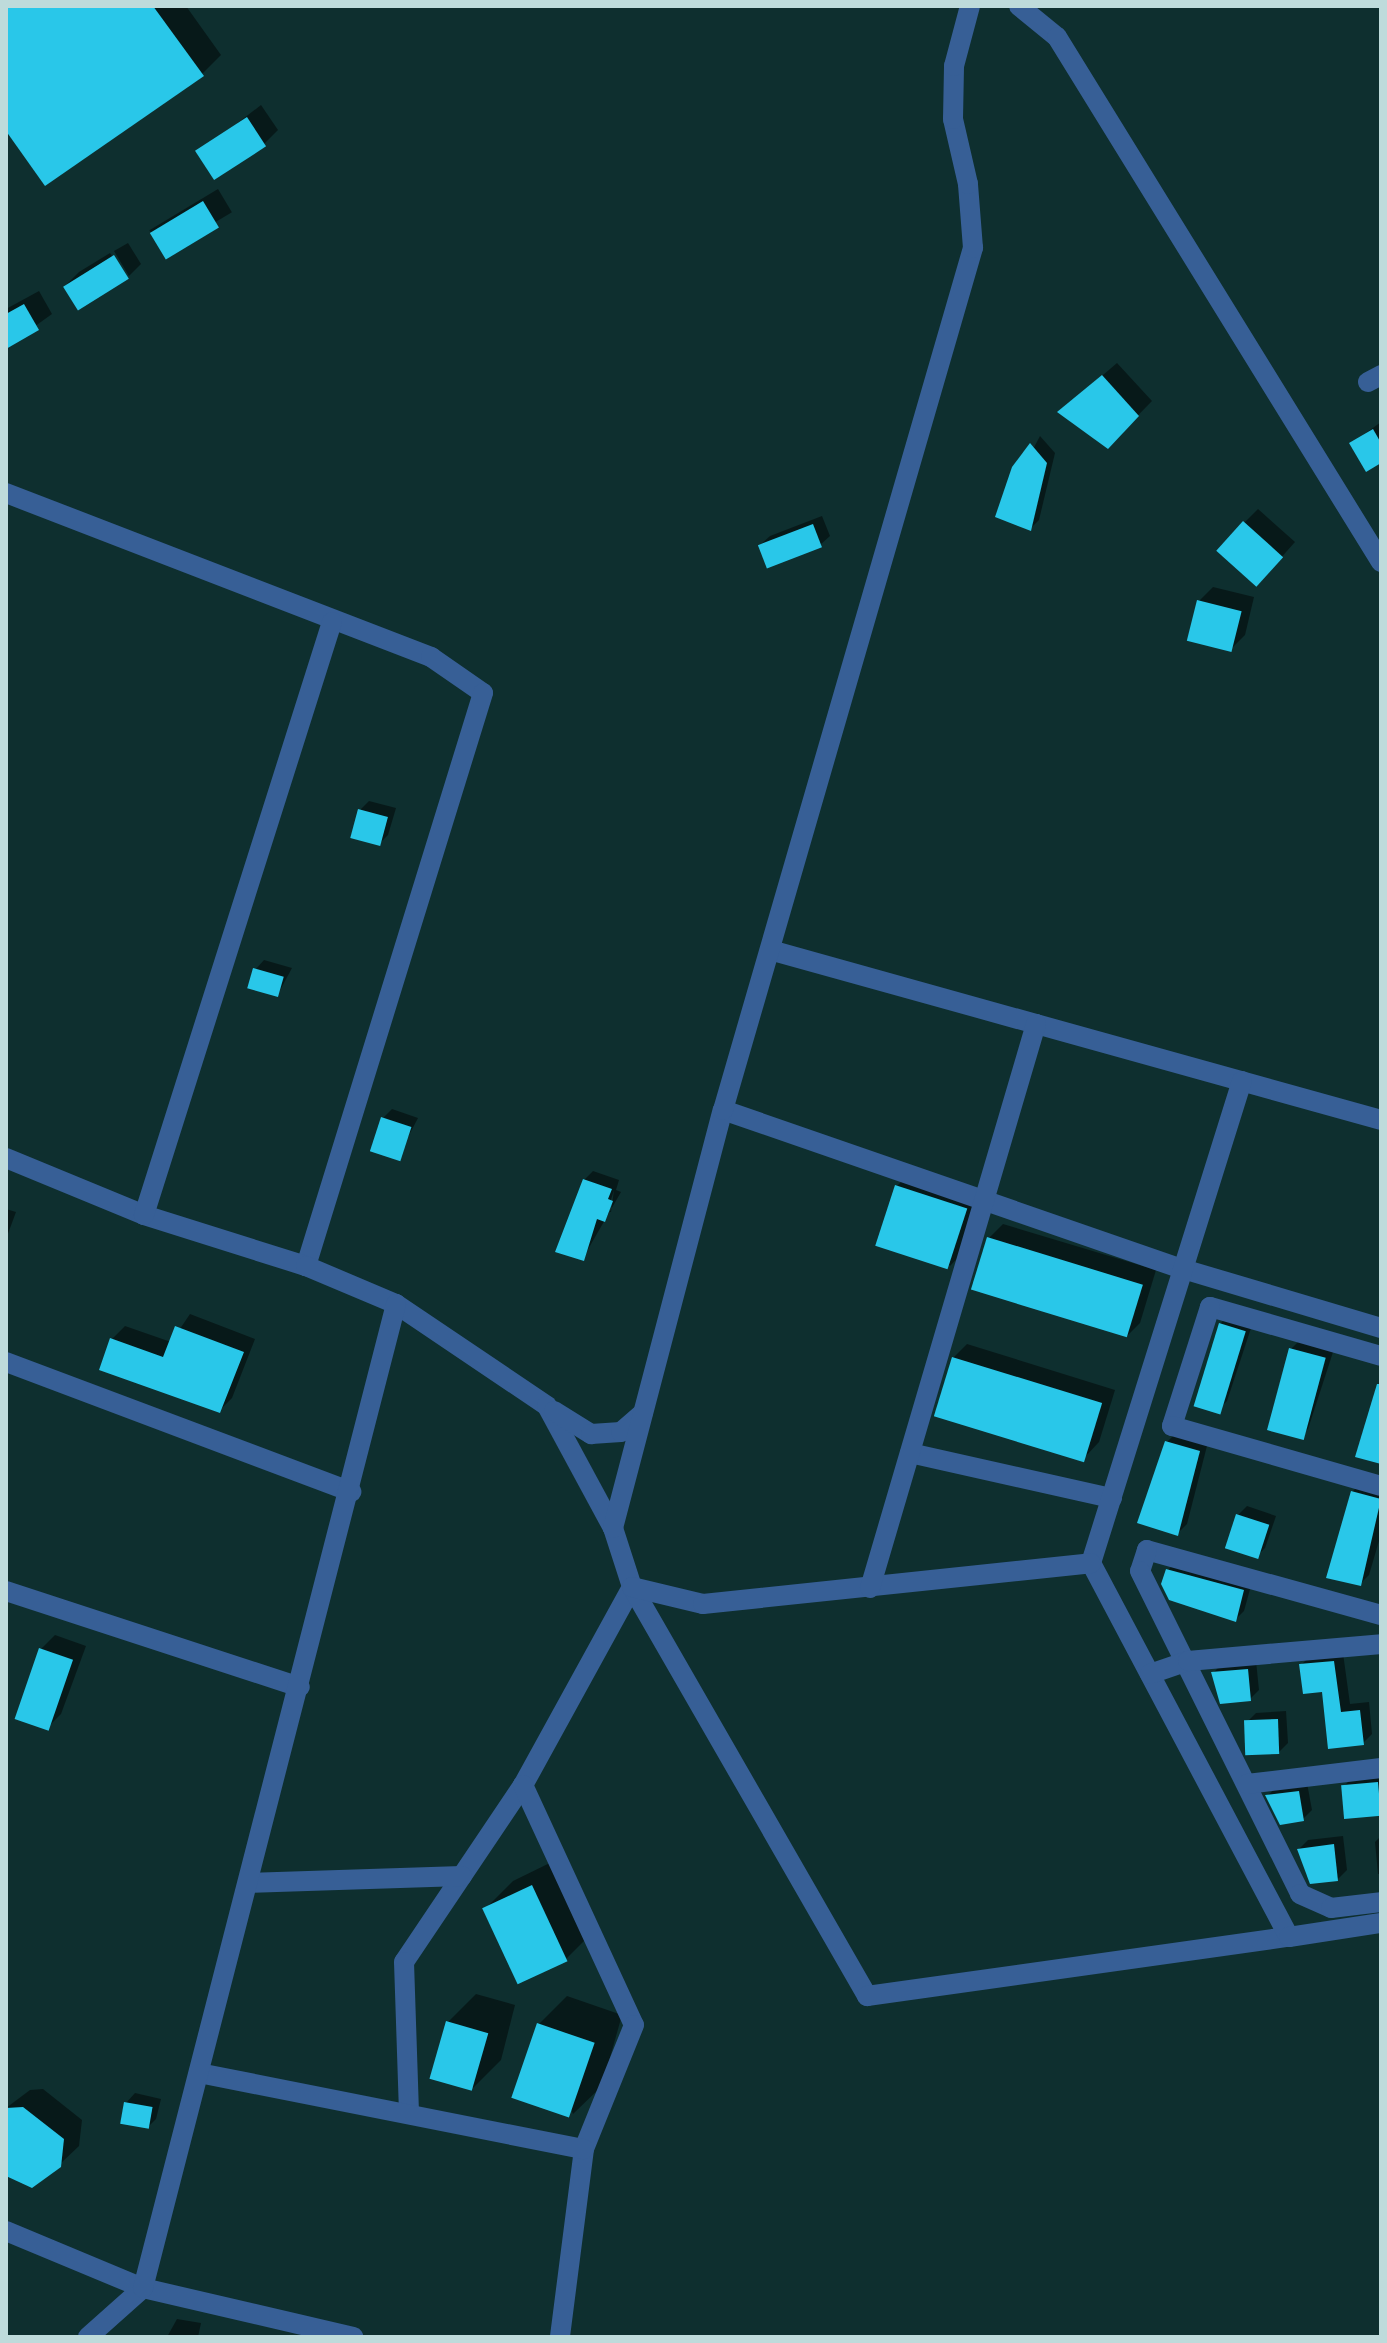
<!DOCTYPE html>
<style>
body{margin:0}
#map{position:relative;width:1387px;height:2343px;overflow:hidden;background:#0e2f2f;font-family:Raleway,sans-serif}
div>[style]{position:absolute}
.shadow>*{inset:0;background:#0007;transform-origin:0 0}
.building>*{inset:0;background:#29c7e9;transform-origin:0 0}
.minor>*{height:20px;margin:-10px;padding:0 10px;transform-origin:10px;border-radius:10px;background:#375f96}
span{translate:-50% -50%;white-space:nowrap;text-align:center;line-height:1.15;-webkit-text-stroke:8px #001616;paint-order:stroke}
.frame{position:absolute;inset:0;border:8px solid #bedbdb;pointer-events:none}
</style>
<div id="map">
<div class="shadow">
<div style="clip-path:polygon(6px 6px,186px 6px,221px 55px,202px 74px,6px 128px)"></div>
<div style="clip-path:polygon(261px 105px,278px 130px,264px 144px,199px 153px)"></div>
<div style="left:218px;top:189px;width:27px;height:80px;rotate:59deg"></div>
<div style="clip-path:polygon(128px 243px,141px 264px,129px 276px,114px 251px)"></div>
<div style="clip-path:polygon(110px 253px,127px 278px,65px 286px,79px 272px)"></div>
<div style="clip-path:polygon(39px 291px,52px 314px,6px 347px,6px 309px)"></div>
<div style="clip-path:polygon(1117px 363px,1152px 401px,1108px 446px,1060px 412px)"></div>
<div style="clip-path:polygon(1381px 422px,1381px 461px,1352px 443px)"></div>
<div style="clip-path:polygon(1040px 436px,1055px 453px,1039px 520px,1030px 529px,998px 516px)"></div>
<div style="clip-path:polygon(1258px 509px,1295px 542px,1269px 571px,1244px 523px)"></div>
<div style="clip-path:polygon(822px 516px,830px 536px,820px 545px,760px 545px,770px 536px)"></div>
<div style="clip-path:polygon(1213px 587px,1254px 597px,1245px 635px,1230px 650px,1199px 601px)"></div>
<div style="clip-path:polygon(369px 801px,396px 808px,388px 835px,379px 844px,360px 810px)"></div>
<div style="clip-path:polygon(264px 960px,292px 968px,277px 996px,255px 970px)"></div>
<div style="clip-path:polygon(392px 1109px,418px 1118px,396px 1160px,383px 1118px)"></div>
<div style="clip-path:polygon(evenodd,593px 1171px,619px 1180px,616px 1190px,621px 1192px,583px 1258px,584px 1180px,593px 1171px,614px 1190px,611px 1212px,607px 1212px,614px 1190px)"></div>
<div style="clip-path:polygon(911px 1172px,980px 1194px,964px 1251px,950px 1266px,897px 1186px)"></div>
<div style="clip-path:polygon(6px 1209px,16px 1212px,6px 1239px)"></div>
<div style="clip-path:polygon(1003px 1224px,1156px 1270px,1140px 1323px,1126px 1337px,989px 1238px)"></div>
<div style="clip-path:polygon(190px 1314px,255px 1339px,232px 1398px,219px 1411px,112px 1339px,125px 1326px,171px 1342px)"></div>
<div style="clip-path:polygon(1229px 1315px,1253px 1322px,1227px 1401px,1218px 1410px,1220px 1324px)"></div>
<div style="clip-path:polygon(1300px 1340px,1334px 1349px,1308px 1429px,1299px 1438px,1291px 1349px)"></div>
<div style="clip-path:polygon(967px 1344px,1115px 1390px,1099px 1442px,1085px 1457px,953px 1358px)"></div>
<div style="clip-path:polygon(1176px 1433px,1208px 1442px,1187px 1524px,1178px 1533px,1167px 1442px)"></div>
<div style="clip-path:polygon(1361px 1483px,1381px 1487px,1381px 1534px,1369px 1575px,1360px 1584px,1352px 1492px)"></div>
<div style="clip-path:polygon(1247px 1506px,1276px 1516px,1265px 1548px,1256px 1557px,1238px 1515px)"></div>
<div style="clip-path:polygon(1177px 1561px,1252px 1582px,1244px 1611px,1235px 1620px,1168px 1570px)"></div>
<div style="clip-path:polygon(55px 1635px,86px 1646px,61px 1714px,47px 1728px,41px 1649px)"></div>
<div style="clip-path:polygon(1343px 1653px,1350px 1704px,1369px 1702px,1372px 1734px,1363px 1743px,1301px 1665px,1310px 1656px)"></div>
<div style="clip-path:polygon(1256px 1661px,1259px 1690px,1250px 1699px,1213px 1673px,1222px 1664px)"></div>
<div style="clip-path:polygon(1286px 1711px,1288px 1743px,1279px 1752px,1247px 1722px,1256px 1713px)"></div>
<div style="clip-path:polygon(1381px 1775px,1381px 1814px,1347px 1818px,1343px 1787px,1352px 1778px)"></div>
<div style="clip-path:polygon(1307px 1783px,1312px 1810px,1303px 1819px,1268px 1795px,1277px 1787px)"></div>
<div style="clip-path:polygon(1343px 1836px,1347px 1870px,1338px 1879px,1299px 1849px,1308px 1840px)"></div>
<div style="clip-path:polygon(1381px 1836px,1381px 1874px,1378px 1874px,1375px 1842px)"></div>
<div style="clip-path:polygon(560px 1858px,594px 1931px,565px 1960px,485px 1909px,513px 1881px)"></div>
<div style="clip-path:polygon(476px 1994px,515px 2005px,501px 2060px,473px 2088px,448px 2022px)"></div>
<div style="clip-path:polygon(567px 1996px,622px 2015px,602px 2086px,573px 2114px,539px 2024px)"></div>
<div style="clip-path:polygon(43px 2089px,82px 2120px,79px 2146px,59px 2165px,6px 2158px,6px 2108px,30px 2090px)"></div>
<div style="clip-path:polygon(135px 2093px,161px 2099px,156px 2119px,147px 2128px,126px 2103px)"></div>
<div style="clip-path:polygon(177px 2319px,201px 2323px,198px 2337px,167px 2337px)"></div>
</div>
<div class="building">
<div style="clip-path:polygon(6px 6px,153px 6px,204px 76px,45px 186px,6px 131px)"></div>
<div style="left:247px;top:117px;width:35px;height:62px;rotate:57deg"></div>
<div style="left:203px;top:201px;width:31px;height:62px;rotate:59deg"></div>
<div style="left:114px;top:255px;width:28px;height:60px;rotate:58deg"></div>
<div style="clip-path:polygon(24px 304px,39px 330px,6px 349px,6px 314px)"></div>
<div style="clip-path:polygon(1102px 375px,1139px 416px,1108px 449px,1057px 412px)"></div>
<div style="clip-path:polygon(1373px 429px,1381px 443px,1381px 463px,1366px 472px,1349px 443px)"></div>
<div style="clip-path:polygon(1030px 443px,1047px 463px,1031px 531px,995px 517px,1012px 467px)"></div>
<div style="left:1243px;top:521px;width:54px;height:40px;rotate:42deg"></div>
<div style="left:813px;top:524px;width:25px;height:59px;rotate:69deg"></div>
<div style="left:1197px;top:600px;width:46px;height:42px;rotate:14deg"></div>
<div style="left:358px;top:809px;width:31px;height:30px;rotate:15deg"></div>
<div style="left:253px;top:968px;width:32px;height:21px;rotate:16deg"></div>
<div style="left:381px;top:1117px;width:32px;height:36px;rotate:18deg"></div>
<div style="clip-path:polygon(583px 1179px,612px 1189px,608px 1199px,613px 1201px,605px 1222px,597px 1219px,584px 1261px,555px 1252px)"></div>
<div style="left:895px;top:1185px;width:76px;height:64px;rotate:18deg"></div>
<div style="left:987px;top:1237px;width:163px;height:55px;rotate:17deg"></div>
<div style="left:1219px;top:1323px;width:28px;height:87px;rotate:17deg"></div>
<div style="clip-path:polygon(175px 1326px,244px 1352px,220px 1413px,99px 1370px,110px 1338px,163px 1357px)"></div>
<div style="left:1289px;top:1348px;width:38px;height:85px;rotate:15deg"></div>
<div style="left:952px;top:1357px;width:157px;height:62px;rotate:17deg"></div>
<div style="clip-path:polygon(1377px 1384px,1381px 1384px,1381px 1464px,1355px 1457px)"></div>
<div style="clip-path:polygon(1165px 1441px,1200px 1451px,1178px 1536px,1137px 1523px)"></div>
<div style="clip-path:polygon(1351px 1491px,1381px 1499px,1361px 1586px,1326px 1578px)"></div>
<div style="left:1236px;top:1514px;width:35px;height:36px;rotate:18deg"></div>
<div style="clip-path:polygon(1166px 1569px,1244px 1590px,1236px 1622px,1169px 1600px,1161px 1584px)"></div>
<div style="left:39px;top:1648px;width:36px;height:75px;rotate:19deg"></div>
<div style="clip-path:polygon(1334px 1661px,1341px 1712px,1360px 1710px,1364px 1745px,1328px 1749px,1322px 1692px,1303px 1694px,1299px 1664px)"></div>
<div style="clip-path:polygon(1248px 1669px,1251px 1701px,1220px 1704px,1211px 1672px)"></div>
<div style="left:1278px;top:1719px;width:35px;height:34px;rotate:88deg"></div>
<div style="left:1378px;top:1782px;width:34px;height:37px;rotate:85deg"></div>
<div style="clip-path:polygon(1299px 1791px,1304px 1821px,1280px 1825px,1265px 1795px)"></div>
<div style="clip-path:polygon(1334px 1844px,1338px 1881px,1310px 1884px,1297px 1849px)"></div>
<div style="left:532px;top:1885px;width:84px;height:55px;rotate:65deg"></div>
<div style="left:446px;top:2021px;width:44px;height:60px;rotate:16deg"></div>
<div style="left:537px;top:2023px;width:61px;height:79px;rotate:19deg"></div>
<div style="left:124px;top:2102px;width:29px;height:22px;rotate:10deg"></div>
<div style="clip-path:polygon(23px 2107px,64px 2139px,61px 2167px,32px 2188px,6px 2176px,6px 2108px)"></div>
</div>
<div class="minor">
<div style="left:1019px;top:6px;width:49px;rotate:39.2deg"></div>
<div style="left:1057px;top:37px;width:617px;rotate:58.32deg"></div>
<div style="left:1368px;top:382px;width:15px;rotate:-28deg"></div>
<div style="left:6px;top:493px;width:456px;rotate:21.1deg"></div>
<div style="left:431px;top:657px;width:63px;rotate:34.7deg"></div>
<div style="left:483px;top:693px;width:600px;rotate:107.17deg"></div>
<div style="left:770px;top:950px;width:634px;rotate:15.55deg"></div>
<div style="left:723px;top:1110px;width:487px;rotate:19.1deg"></div>
<div style="left:1183px;top:1269px;width:207px;rotate:16.6deg"></div>
<div style="left:6px;top:1158px;width:149px;rotate:22.4deg"></div>
<div style="left:144px;top:1215px;width:170px;rotate:17.5deg"></div>
<div style="left:306px;top:1266px;width:98px;rotate:22.9deg"></div>
<div style="left:396px;top:1304px;width:182px;rotate:34deg"></div>
<div style="left:547px;top:1406px;width:139px;rotate:61.6deg"></div>
<div style="left:613px;top:1528px;width:62px;rotate:72.1deg"></div>
<div style="left:632px;top:1587px;width:226px;rotate:118.8deg"></div>
<div style="left:523px;top:1785px;width:213px;rotate:123.9deg"></div>
<div style="left:404px;top:1962px;width:152px;rotate:88.1deg"></div>
<div style="left:144px;top:1215px;width:622px;rotate:-72.41deg"></div>
<div style="left:1381px;top:1356px;width:178px;rotate:-164deg"></div>
<div style="left:1210px;top:1307px;width:125px;rotate:107.7deg"></div>
<div style="left:1172px;top:1426px;width:217px;rotate:16deg"></div>
<div style="left:6px;top:1362px;width:369px;rotate:20.6deg"></div>
<div style="left:554px;top:1411px;width:44px;rotate:31.9deg"></div>
<div style="left:591px;top:1434px;width:30px;rotate:-4deg"></div>
<div style="left:621px;top:1432px;width:29px;rotate:-41deg"></div>
<div style="left:910px;top:1453px;width:207px;rotate:12.6deg"></div>
<div style="left:613px;top:1528px;width:432px;rotate:-75.3deg"></div>
<div style="left:723px;top:1110px;width:898px;rotate:-73.83deg"></div>
<div style="left:973px;top:248px;width:64px;rotate:-94.5deg"></div>
<div style="left:968px;top:184px;width:67px;rotate:-103deg"></div>
<div style="left:953px;top:119px;width:53px;rotate:-88.9deg"></div>
<div style="left:954px;top:66px;width:62px;rotate:-75.1deg"></div>
<div style="left:632px;top:1587px;width:472px;rotate:60.1deg"></div>
<div style="left:867px;top:1996px;width:426px;rotate:-8deg"></div>
<div style="left:1289px;top:1937px;width:423px;rotate:-117.9deg"></div>
<div style="left:1091px;top:1563px;width:505px;rotate:-72.61deg"></div>
<div style="left:632px;top:1587px;width:73px;rotate:13.5deg"></div>
<div style="left:703px;top:1604px;width:390px;rotate:-6deg"></div>
<div style="left:870px;top:1588px;width:588px;rotate:-73.6deg"></div>
<div style="left:6px;top:1591px;width:309px;rotate:18.1deg"></div>
<div style="left:1381px;top:1615px;width:243px;rotate:-164.5deg"></div>
<div style="left:1147px;top:1550px;width:22px;rotate:108deg"></div>
<div style="left:1140px;top:1571px;width:360px;rotate:63.6deg"></div>
<div style="left:1300px;top:1894px;width:34px;rotate:24deg"></div>
<div style="left:1331px;top:1908px;width:50px;rotate:-6.8deg"></div>
<div style="left:1150px;top:1674px;width:40px;rotate:-18.9deg"></div>
<div style="left:1188px;top:1661px;width:194px;rotate:-5deg"></div>
<div style="left:1247px;top:1784px;width:135px;rotate:-6.8deg"></div>
<div style="left:523px;top:1785px;width:264px;rotate:65.2deg"></div>
<div style="left:634px;top:2025px;width:134px;rotate:112deg"></div>
<div style="left:584px;top:2149px;width:190px;rotate:97.3deg"></div>
<div style="left:248px;top:1883px;width:214px;rotate:-1.9deg"></div>
<div style="left:1289px;top:1937px;width:93px;rotate:-8.7deg"></div>
<div style="left:199px;top:2073px;width:392px;rotate:11.2deg"></div>
<div style="left:6px;top:2231px;width:148px;rotate:22.6deg"></div>
<div style="left:143px;top:2288px;width:216px;rotate:13.1deg"></div>
<div style="left:88px;top:2337px;width:74px;rotate:-41.7deg"></div>
<div style="left:143px;top:2288px;width:1016px;rotate:-75.58deg"></div>
</div>
<div class="frame"></div>
</div>
